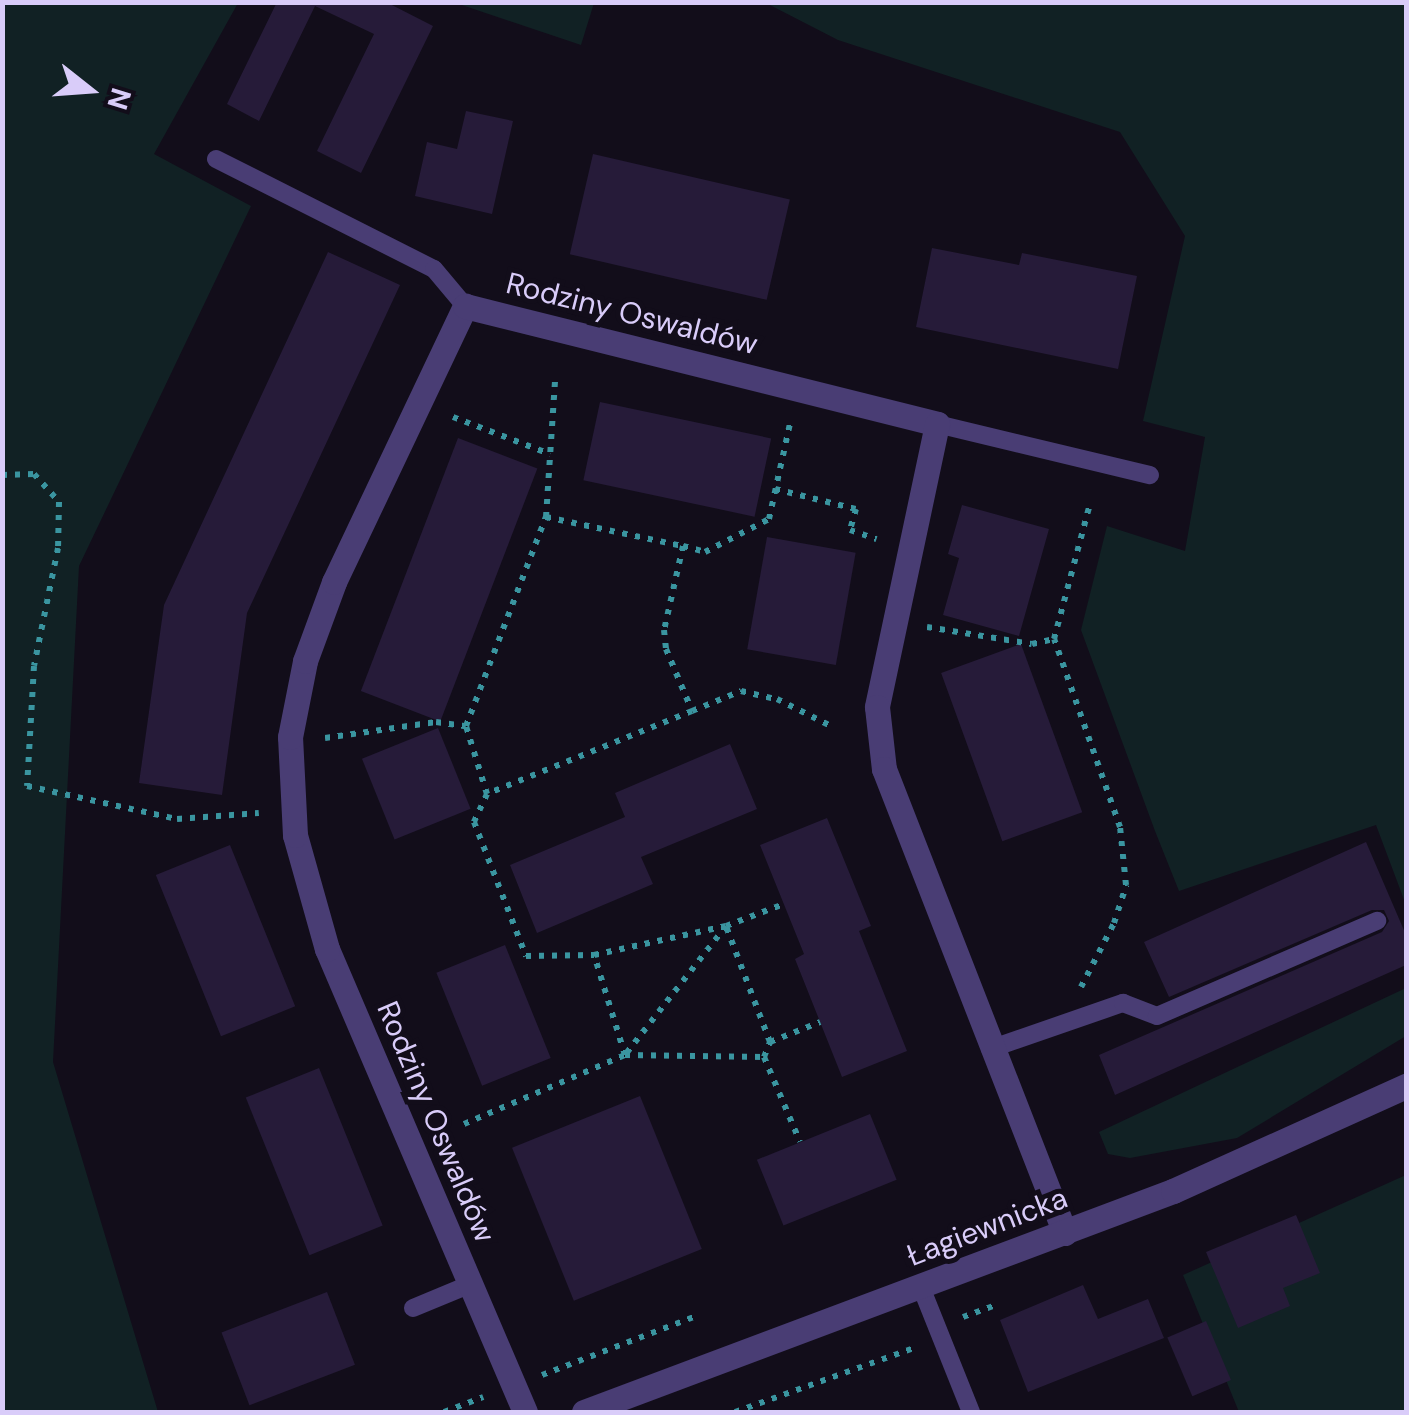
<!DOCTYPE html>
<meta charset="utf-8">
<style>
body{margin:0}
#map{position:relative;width:1409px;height:1415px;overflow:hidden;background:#120d1a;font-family:"DM Sans",sans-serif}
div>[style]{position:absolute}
.green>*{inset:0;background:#112124}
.building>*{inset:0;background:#261b39;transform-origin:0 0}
.path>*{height:6px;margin-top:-3px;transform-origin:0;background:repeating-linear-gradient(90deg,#3a95a0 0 5px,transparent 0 13px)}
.service>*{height:18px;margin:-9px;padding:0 9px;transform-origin:9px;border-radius:9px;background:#493d74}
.minor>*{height:25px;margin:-12.5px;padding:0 12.5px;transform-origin:12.5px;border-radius:12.5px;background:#493d74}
.tertiary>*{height:25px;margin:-12.5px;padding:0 12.5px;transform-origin:12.5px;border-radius:12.5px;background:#493d74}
span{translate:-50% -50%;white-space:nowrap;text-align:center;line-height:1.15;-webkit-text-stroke:10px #120d1a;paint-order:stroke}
.street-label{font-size:30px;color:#d9ccf9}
.frame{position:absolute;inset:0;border:5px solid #d9ccf9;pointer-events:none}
.north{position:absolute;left:40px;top:40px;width:100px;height:100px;-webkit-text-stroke:8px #120d1a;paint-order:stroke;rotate:107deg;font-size:28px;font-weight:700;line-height:40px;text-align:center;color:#d9ccf9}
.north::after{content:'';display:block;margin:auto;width:35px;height:45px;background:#d9ccf9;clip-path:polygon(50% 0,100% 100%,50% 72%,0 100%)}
</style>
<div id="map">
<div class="green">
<div style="clip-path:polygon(3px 2px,238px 3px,154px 154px,251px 206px,79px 566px,53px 1062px,158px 1412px,3px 1412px)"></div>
<div style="clip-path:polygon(456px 3px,594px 3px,581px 45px)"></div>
<div style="clip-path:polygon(766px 3px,1406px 3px,1406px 905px,1376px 825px,1179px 891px,1155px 831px,1081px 630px,1107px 526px,1185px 551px,1205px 437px,1143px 421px,1185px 236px,1120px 132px,838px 40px)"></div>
<div style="clip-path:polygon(1406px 988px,1406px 1036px,1237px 1138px,1130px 1158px,1108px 1154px,1099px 1132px)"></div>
<div style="clip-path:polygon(1406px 1175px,1406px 1412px,1239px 1412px,1183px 1275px)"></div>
</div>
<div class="building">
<div style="clip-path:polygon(277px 2px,386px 2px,433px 26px,361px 173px,317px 151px,374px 34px,315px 6px,259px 121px,227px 104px)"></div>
<div style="clip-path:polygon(466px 111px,513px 121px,492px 214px,415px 196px,427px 142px,457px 149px)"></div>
<div style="left:593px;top:154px;width:202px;height:103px;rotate:13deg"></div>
<div style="clip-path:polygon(932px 248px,1019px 265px,1022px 253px,1137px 276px,1118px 369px,916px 327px)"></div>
<div style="clip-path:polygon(328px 252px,400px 285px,247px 613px,222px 795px,139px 783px,164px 605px)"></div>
<div style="left:600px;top:402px;width:175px;height:80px;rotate:12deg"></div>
<div style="left:458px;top:438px;width:85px;height:271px;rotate:21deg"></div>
<div style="clip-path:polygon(962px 505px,1049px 529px,1019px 636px,943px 615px,959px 558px,948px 554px)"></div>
<div style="left:767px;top:537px;width:90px;height:114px;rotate:10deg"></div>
<div style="left:1021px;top:644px;width:179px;height:85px;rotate:70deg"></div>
<div style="left:438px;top:728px;width:87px;height:82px;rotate:68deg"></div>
<div style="clip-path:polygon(730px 744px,757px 809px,641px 857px,653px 884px,537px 933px,510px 865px,625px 817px,615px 793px)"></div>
<div style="clip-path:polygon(827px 818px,871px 926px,859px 931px,907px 1051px,842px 1077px,795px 959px,804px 954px,760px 845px)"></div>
<div style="clip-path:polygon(1366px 842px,1406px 935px,1406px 965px,1115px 1095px,1099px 1055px,1382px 932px,1389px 921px,1384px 910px,1372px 910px,1169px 997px,1144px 942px)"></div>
<div style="left:230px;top:845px;width:174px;height:80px;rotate:68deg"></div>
<div style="left:505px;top:945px;width:122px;height:74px;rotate:68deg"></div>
<div style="left:319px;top:1068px;width:170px;height:79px;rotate:68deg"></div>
<div style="left:640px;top:1096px;width:165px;height:138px;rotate:68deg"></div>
<div style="left:870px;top:1114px;width:71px;height:122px;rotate:68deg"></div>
<div style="clip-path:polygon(1296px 1215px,1320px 1273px,1283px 1288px,1290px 1306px,1238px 1328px,1206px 1252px)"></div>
<div style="clip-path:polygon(1083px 1285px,1098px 1319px,1148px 1299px,1164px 1338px,1028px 1392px,1000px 1320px)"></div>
<div style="left:327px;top:1292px;width:78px;height:113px;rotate:69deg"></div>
<div style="left:1206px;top:1321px;width:64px;height:42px;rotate:67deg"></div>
</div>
<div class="path">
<div style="left:453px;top:417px;width:104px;rotate:20.9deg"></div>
<div style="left:2px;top:475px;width:32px;rotate:-2deg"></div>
<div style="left:34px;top:474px;width:38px;rotate:48deg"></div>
<div style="left:59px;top:502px;width:46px;rotate:91.2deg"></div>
<div style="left:58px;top:548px;width:120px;rotate:101.5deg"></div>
<div style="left:34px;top:666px;width:120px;rotate:93.3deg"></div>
<div style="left:27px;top:786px;width:154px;rotate:12.4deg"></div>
<div style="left:177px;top:819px;width:82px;rotate:-4.2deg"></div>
<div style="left:775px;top:489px;width:83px;rotate:13.9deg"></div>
<div style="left:856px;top:509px;width:22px;rotate:106deg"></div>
<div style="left:850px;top:530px;width:28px;rotate:19deg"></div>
<div style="left:546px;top:517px;width:137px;rotate:-86.2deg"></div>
<div style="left:683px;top:546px;width:23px;rotate:15deg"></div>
<div style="left:705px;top:552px;width:72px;rotate:-27.3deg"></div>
<div style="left:769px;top:519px;width:102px;rotate:-77.6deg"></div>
<div style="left:927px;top:627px;width:106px;rotate:9.2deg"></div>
<div style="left:1032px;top:644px;width:23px;rotate:-13deg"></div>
<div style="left:692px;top:711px;width:53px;rotate:-22.2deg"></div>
<div style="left:741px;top:691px;width:37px;rotate:13deg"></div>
<div style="left:777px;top:699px;width:58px;rotate:26.6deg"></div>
<div style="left:325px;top:738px;width:112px;rotate:-8.2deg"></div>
<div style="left:436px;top:722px;width:30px;rotate:8deg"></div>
<div style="left:487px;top:794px;width:71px;rotate:-107.2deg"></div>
<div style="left:466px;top:726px;width:224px;rotate:-69.1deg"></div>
<div style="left:546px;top:517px;width:140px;rotate:12deg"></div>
<div style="left:683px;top:546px;width:86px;rotate:102.7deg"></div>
<div style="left:664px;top:630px;width:19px;rotate:84deg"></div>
<div style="left:666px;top:649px;width:67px;rotate:67.2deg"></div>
<div style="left:692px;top:711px;width:221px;rotate:158deg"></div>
<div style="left:487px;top:794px;width:31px;rotate:115deg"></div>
<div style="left:474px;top:822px;width:144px;rotate:68.8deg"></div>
<div style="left:526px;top:956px;width:68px;rotate:-0.8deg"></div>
<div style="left:1081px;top:987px;width:72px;rotate:-62.7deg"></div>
<div style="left:1114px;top:923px;width:40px;rotate:-72deg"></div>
<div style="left:1126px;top:885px;width:58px;rotate:-95.9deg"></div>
<div style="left:1120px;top:827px;width:199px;rotate:-109.3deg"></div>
<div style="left:1054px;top:639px;width:140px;rotate:-75.1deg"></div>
<div style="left:770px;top:1042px;width:54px;rotate:-21.8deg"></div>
<div style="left:764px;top:1057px;width:16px;rotate:-68deg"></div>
<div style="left:770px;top:1042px;width:124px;rotate:-110.8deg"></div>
<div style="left:726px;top:926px;width:164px;rotate:128.1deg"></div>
<div style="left:625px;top:1055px;width:139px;rotate:0.8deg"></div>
<div style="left:764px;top:1057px;width:92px;rotate:67deg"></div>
<div style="left:464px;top:1124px;width:175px;rotate:-23.2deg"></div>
<div style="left:625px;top:1055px;width:105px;rotate:-107.2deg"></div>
<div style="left:594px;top:955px;width:135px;rotate:-12.4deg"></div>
<div style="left:726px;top:926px;width:62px;rotate:-20.8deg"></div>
<div style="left:963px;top:1317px;width:38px;rotate:-20deg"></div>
<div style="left:542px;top:1375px;width:168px;rotate:-20.9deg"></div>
<div style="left:444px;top:1412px;width:42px;rotate:-21deg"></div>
<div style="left:735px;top:1412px;width:190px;rotate:-19.7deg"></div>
</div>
<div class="service">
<div style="left:216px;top:159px;width:244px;rotate:26.8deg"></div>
<div style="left:434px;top:269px;width:48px;rotate:50deg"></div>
<div style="left:937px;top:424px;width:219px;rotate:13.5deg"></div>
<div style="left:990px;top:1049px;width:141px;rotate:-19.1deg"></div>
<div style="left:1123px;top:1003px;width:36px;rotate:21deg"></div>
<div style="left:1157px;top:1016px;width:240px;rotate:-23.4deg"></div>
<div style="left:921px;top:1287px;width:135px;rotate:68.2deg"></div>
<div style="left:413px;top:1308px;width:63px;rotate:-22.5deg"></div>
</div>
<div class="minor">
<div style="left:525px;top:1412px;width:504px;rotate:-113.15deg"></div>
<div style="left:327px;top:949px;width:118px;rotate:-105.7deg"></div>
<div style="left:295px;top:835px;width:98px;rotate:-92.9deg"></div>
<div style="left:290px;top:737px;width:77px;rotate:-78.8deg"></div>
<div style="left:305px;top:661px;width:84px;rotate:-69.8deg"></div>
<div style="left:334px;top:582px;width:306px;rotate:-64.6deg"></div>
<div style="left:465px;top:306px;width:487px;rotate:14deg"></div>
<div style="left:937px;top:424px;width:289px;rotate:102deg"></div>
<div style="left:877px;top:707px;width:62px;rotate:83.6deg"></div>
<div style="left:884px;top:769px;width:498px;rotate:68.7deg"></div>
</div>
<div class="tertiary">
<div style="left:584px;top:1412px;width:629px;rotate:-20.57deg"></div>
<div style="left:1173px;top:1191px;width:256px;rotate:-24.3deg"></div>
</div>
<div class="street-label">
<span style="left:632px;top:314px;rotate:14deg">Rodziny Oswaldów</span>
<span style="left:436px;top:1122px;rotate:67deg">Rodziny Oswaldów</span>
<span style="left:987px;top:1227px;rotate:-21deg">Łagiewnicka</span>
</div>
<div class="frame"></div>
<div class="north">N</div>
</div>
